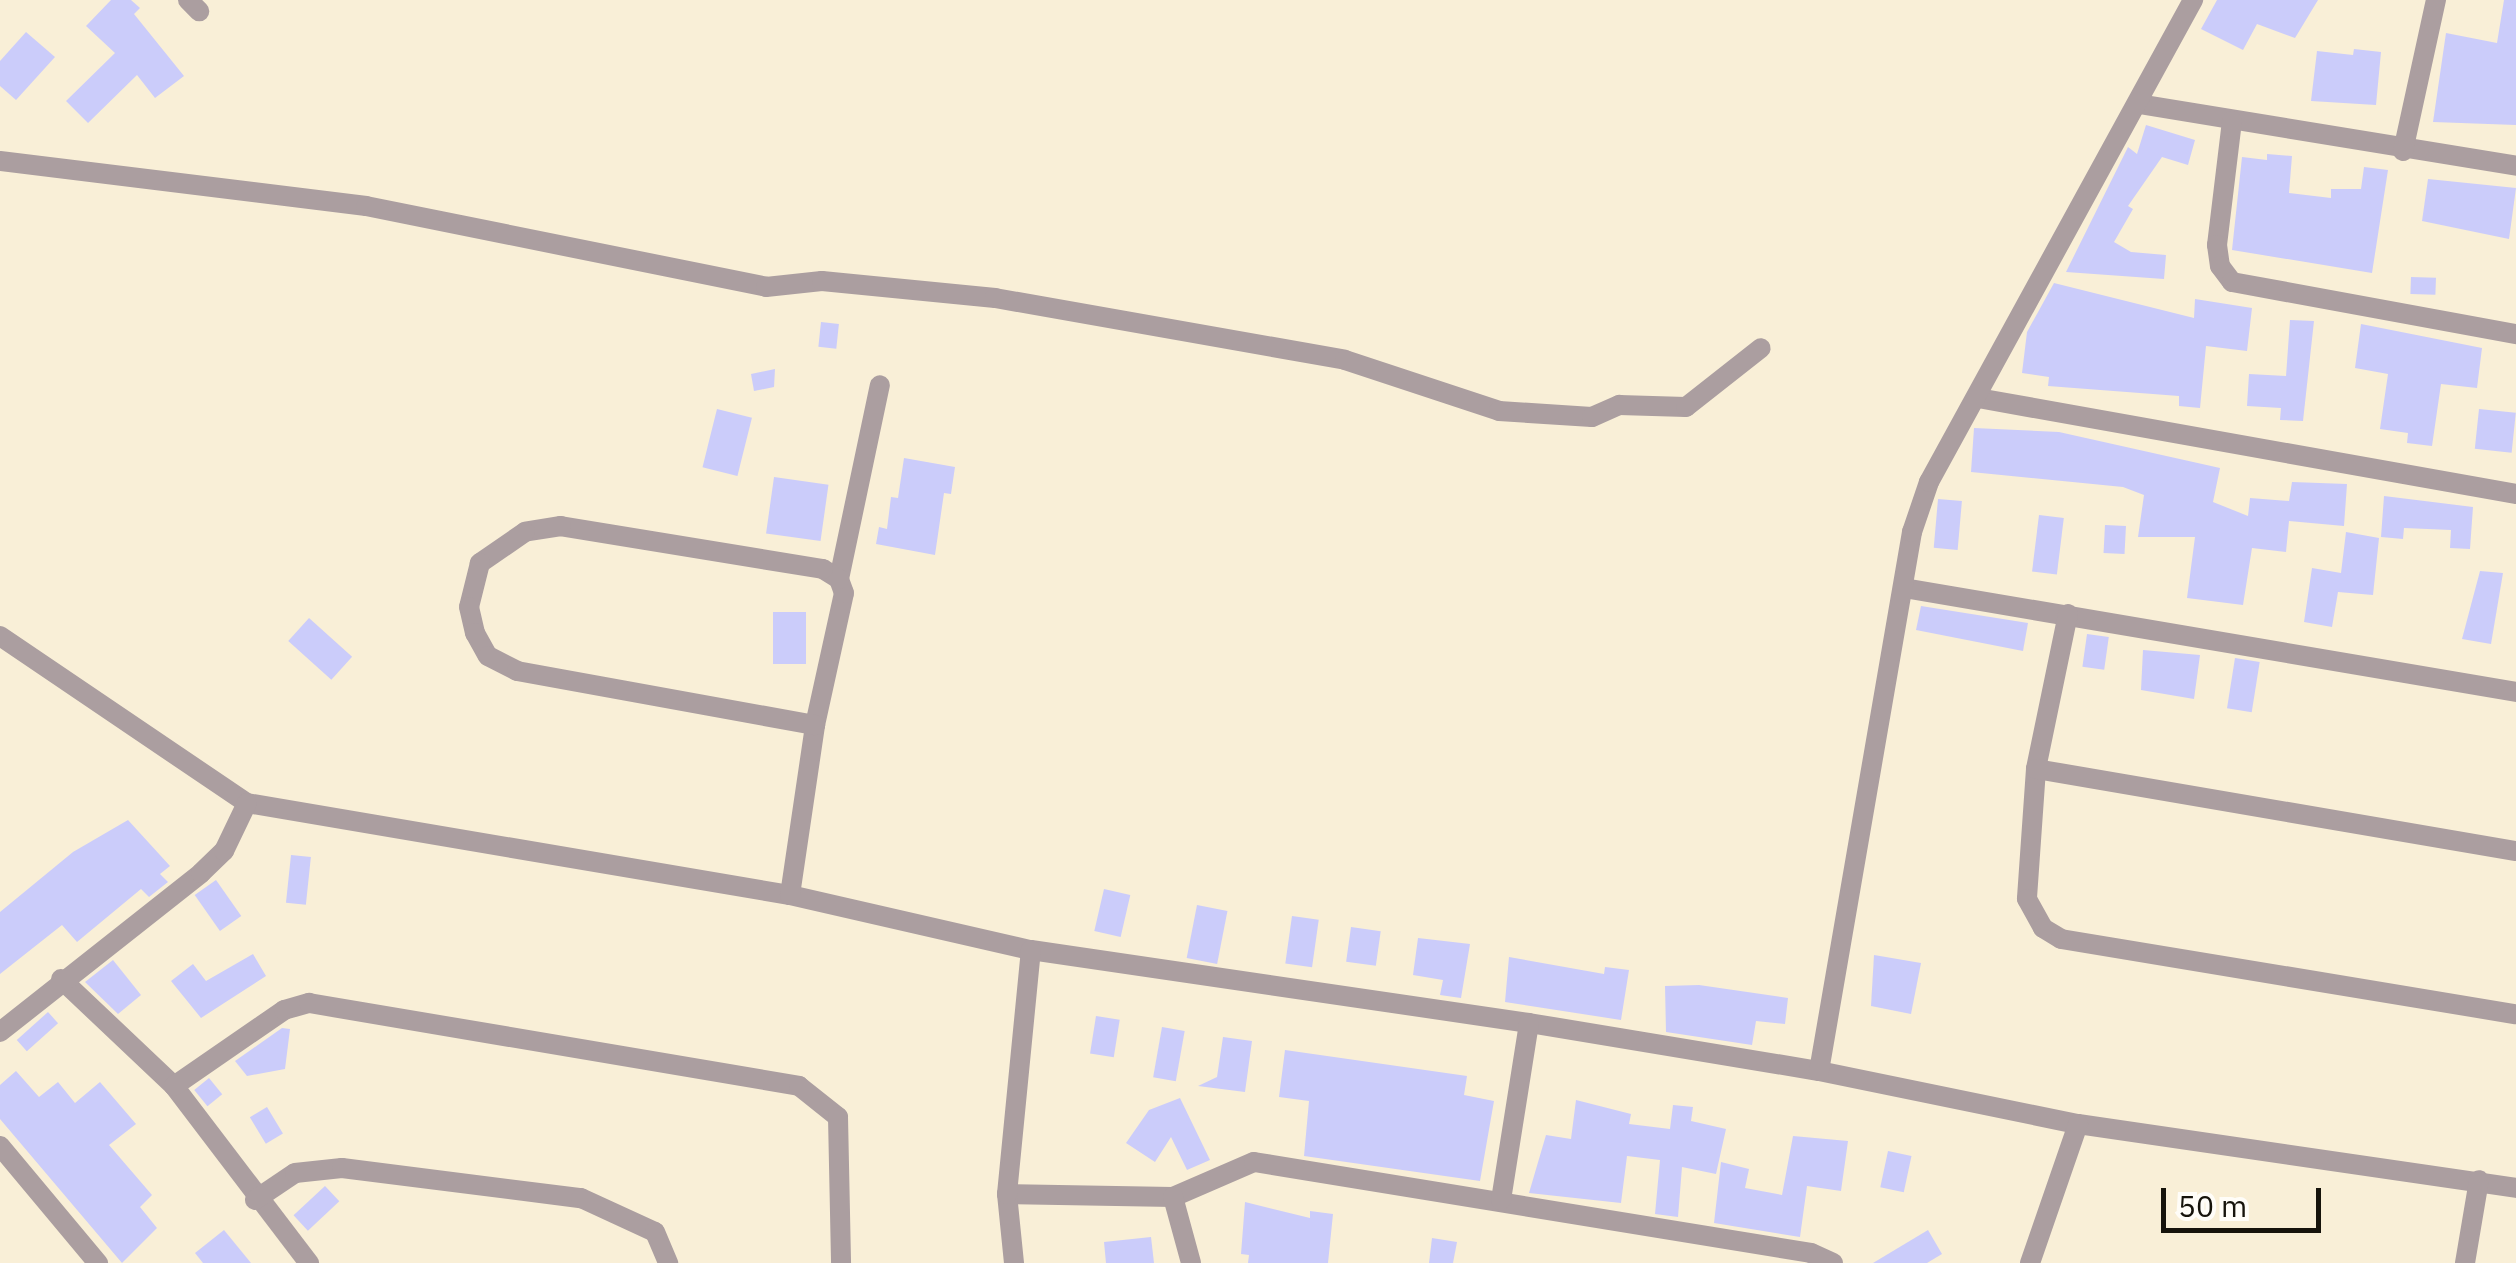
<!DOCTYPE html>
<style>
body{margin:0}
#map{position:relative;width:2516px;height:1263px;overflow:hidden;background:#f9efd7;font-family:"IBM Plex Sans",sans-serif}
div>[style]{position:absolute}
.building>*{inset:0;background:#cbccfa;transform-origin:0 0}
.street>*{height:20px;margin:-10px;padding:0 10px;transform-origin:10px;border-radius:10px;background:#ab9ea0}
span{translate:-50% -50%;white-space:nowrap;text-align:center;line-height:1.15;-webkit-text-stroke:9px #fffdf8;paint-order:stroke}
.scale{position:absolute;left:2161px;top:1188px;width:160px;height:45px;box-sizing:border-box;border:5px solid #16130b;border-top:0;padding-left:12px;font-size:30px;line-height:35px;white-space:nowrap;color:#16130b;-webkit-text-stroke:8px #fffdf8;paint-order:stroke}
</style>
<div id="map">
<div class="building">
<div style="clip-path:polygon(111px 0,131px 0,140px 8px,134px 14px,184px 76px,155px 98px,137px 75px,88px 123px,66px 101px,115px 53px,86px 26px)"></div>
<div style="clip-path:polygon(2217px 0,2318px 0,2295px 38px,2257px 24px,2243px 50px,2201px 29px)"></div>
<div style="clip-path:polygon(2504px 0,2516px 0,2516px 125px,2433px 122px,2446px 33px,2497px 43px)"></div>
<div style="clip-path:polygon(26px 32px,55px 57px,16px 100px,0 86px,0 61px)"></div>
<div style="clip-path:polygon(2354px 49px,2381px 52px,2376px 105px,2311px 101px,2317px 51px,2353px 55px)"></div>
<div style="clip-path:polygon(2146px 125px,2195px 140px,2188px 165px,2162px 157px,2128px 206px,2133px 209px,2114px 242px,2131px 252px,2166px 255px,2164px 279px,2066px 272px,2128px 147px,2137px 154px)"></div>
<div style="clip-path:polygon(2267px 154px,2292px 156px,2289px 193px,2331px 198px,2331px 189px,2361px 189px,2364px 167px,2388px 170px,2372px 273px,2232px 250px,2242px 157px,2267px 160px)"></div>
<div style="clip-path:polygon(2428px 179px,2516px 188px,2509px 239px,2422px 221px)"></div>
<div style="left:2411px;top:277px;width:25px;height:17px;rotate:2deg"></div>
<div style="clip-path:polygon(2054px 283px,2194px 318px,2195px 299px,2252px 308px,2247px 351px,2206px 346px,2200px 408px,2179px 406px,2179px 396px,2048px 386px,2049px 377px,2022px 373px,2027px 332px)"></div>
<div style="clip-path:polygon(2290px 320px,2314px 321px,2303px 421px,2280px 420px,2281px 408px,2247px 406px,2249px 374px,2286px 376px)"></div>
<div style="left:821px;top:322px;width:18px;height:25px;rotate:6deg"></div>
<div style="clip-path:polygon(2361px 324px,2482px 348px,2477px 388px,2441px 384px,2432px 446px,2407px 443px,2408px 433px,2380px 429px,2388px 374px,2355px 368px)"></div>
<div style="clip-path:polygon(775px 369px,774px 387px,754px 391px,751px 374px)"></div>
<div style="left:717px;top:409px;width:36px;height:60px;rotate:14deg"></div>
<div style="left:2479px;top:409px;width:37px;height:40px;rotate:6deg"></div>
<div style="clip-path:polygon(1974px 428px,2059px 432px,2220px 468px,2213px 502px,2248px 516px,2250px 498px,2289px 501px,2292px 482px,2347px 484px,2344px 526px,2289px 521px,2286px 552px,2252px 548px,2243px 605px,2187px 598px,2195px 537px,2138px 537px,2144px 495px,2123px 487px,1971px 472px)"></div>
<div style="clip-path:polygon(904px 458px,955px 467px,951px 494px,944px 493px,935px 555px,876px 544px,879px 527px,887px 529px,891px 497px,898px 498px)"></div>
<div style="left:774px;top:477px;width:55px;height:57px;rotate:8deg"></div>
<div style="clip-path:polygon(2384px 496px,2473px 507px,2470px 549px,2450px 548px,2451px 530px,2404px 528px,2403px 539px,2381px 537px)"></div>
<div style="left:1938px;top:499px;width:24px;height:49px;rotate:5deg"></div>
<div style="left:2039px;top:515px;width:25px;height:57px;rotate:7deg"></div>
<div style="left:2105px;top:525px;width:21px;height:28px;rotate:3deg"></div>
<div style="clip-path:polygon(2346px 532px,2379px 538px,2373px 595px,2338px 592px,2332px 627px,2304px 622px,2312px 568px,2341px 573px)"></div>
<div style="clip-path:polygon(2480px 571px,2503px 573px,2491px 644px,2462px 639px)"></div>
<div style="clip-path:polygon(1921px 606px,2028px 623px,2023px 651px,1916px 630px)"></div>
<div style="left:773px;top:612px;width:33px;height:52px"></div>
<div style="left:309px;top:618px;width:58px;height:31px;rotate:42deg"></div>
<div style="left:2087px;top:634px;width:22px;height:33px;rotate:8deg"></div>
<div style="clip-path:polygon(2143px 650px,2200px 655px,2194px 699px,2141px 690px)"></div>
<div style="left:2235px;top:658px;width:25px;height:51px;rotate:9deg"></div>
<div style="clip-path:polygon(128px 820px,170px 866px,160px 874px,168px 882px,149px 897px,141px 889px,77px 942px,62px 925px,0 974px,0 912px,73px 852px)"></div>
<div style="left:291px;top:855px;width:20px;height:48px;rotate:6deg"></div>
<div style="left:216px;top:880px;width:44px;height:26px;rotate:55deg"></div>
<div style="left:1104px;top:889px;width:27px;height:43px;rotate:13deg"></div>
<div style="left:1197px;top:905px;width:31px;height:54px;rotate:11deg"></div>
<div style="left:1292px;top:916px;width:27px;height:48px;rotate:8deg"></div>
<div style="left:1351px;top:927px;width:30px;height:35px;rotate:8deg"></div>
<div style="clip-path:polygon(1418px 938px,1470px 944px,1461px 998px,1440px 995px,1443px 980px,1413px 975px)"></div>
<div style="clip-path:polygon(253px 954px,266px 976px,201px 1018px,171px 981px,193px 964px,206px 981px)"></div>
<div style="clip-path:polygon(1874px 955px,1921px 963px,1911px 1014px,1871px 1006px)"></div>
<div style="clip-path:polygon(1509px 957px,1604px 974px,1605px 967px,1629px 970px,1621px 1020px,1505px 1002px)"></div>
<div style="clip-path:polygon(113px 960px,141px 995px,118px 1014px,85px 982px)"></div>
<div style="clip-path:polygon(1699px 985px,1788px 998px,1785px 1024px,1756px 1021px,1752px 1045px,1666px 1032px,1665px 986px)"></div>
<div style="left:48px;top:1012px;width:15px;height:42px;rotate:48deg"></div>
<div style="left:1096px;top:1016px;width:24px;height:38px;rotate:9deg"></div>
<div style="left:1162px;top:1027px;width:23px;height:51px;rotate:10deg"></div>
<div style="clip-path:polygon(282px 1028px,290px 1029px,285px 1069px,247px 1076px,235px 1061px)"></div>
<div style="clip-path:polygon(1223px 1037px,1252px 1041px,1245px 1092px,1198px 1086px,1217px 1077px)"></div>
<div style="clip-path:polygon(1285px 1050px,1467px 1076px,1464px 1095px,1494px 1101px,1480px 1181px,1304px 1156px,1309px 1101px,1279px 1097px)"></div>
<div style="clip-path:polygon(16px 1071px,39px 1097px,58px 1082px,75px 1103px,100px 1082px,136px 1124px,109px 1145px,152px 1195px,140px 1207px,157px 1228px,122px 1263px,0 1119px,0 1085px)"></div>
<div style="left:209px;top:1078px;width:21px;height:19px;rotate:51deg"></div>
<div style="clip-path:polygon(1180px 1098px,1210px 1160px,1187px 1170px,1171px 1137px,1155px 1162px,1126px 1143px,1149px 1110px)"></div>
<div style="clip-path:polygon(1576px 1100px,1631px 1114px,1629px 1124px,1670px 1129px,1673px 1105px,1693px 1107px,1691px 1121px,1726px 1129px,1716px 1174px,1682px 1167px,1678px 1217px,1655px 1214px,1660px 1160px,1627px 1156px,1621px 1203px,1529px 1193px,1546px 1135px,1571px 1139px)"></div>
<div style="left:267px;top:1107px;width:31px;height:20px;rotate:59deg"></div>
<div style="clip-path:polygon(1793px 1136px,1848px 1141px,1841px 1191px,1807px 1186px,1800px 1237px,1714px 1223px,1721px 1162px,1749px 1169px,1745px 1188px,1782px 1195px)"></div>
<div style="left:1888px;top:1151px;width:24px;height:37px;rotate:12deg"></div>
<div style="left:325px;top:1186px;width:21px;height:43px;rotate:47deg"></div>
<div style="clip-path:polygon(1245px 1202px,1310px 1218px,1310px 1211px,1333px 1214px,1328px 1263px,1248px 1263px,1249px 1255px,1241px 1254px)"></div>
<div style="clip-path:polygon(224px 1230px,251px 1263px,203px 1263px,195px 1253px)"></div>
<div style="clip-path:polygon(1928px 1230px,1942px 1254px,1927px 1263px,1873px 1263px)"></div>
<div style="clip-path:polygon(1151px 1237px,1154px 1263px,1106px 1263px,1104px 1242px)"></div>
<div style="clip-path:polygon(1432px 1238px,1457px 1242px,1453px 1263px,1429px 1263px)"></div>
</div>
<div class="street">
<div style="left:188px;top:0;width:16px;rotate:45deg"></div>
<div style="left:2139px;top:104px;width:382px;rotate:9.3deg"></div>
<div style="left:2232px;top:121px;width:125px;rotate:96.9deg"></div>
<div style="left:2217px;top:245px;width:21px;rotate:82deg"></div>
<div style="left:2220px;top:266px;width:20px;rotate:53deg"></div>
<div style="left:2232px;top:282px;width:289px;rotate:10.4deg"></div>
<div style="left:2403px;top:151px;width:155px;rotate:-77.7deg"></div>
<div style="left:0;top:161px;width:369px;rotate:7deg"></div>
<div style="left:366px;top:206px;width:408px;rotate:11.4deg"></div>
<div style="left:766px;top:287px;width:56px;rotate:-6.1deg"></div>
<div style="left:822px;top:281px;width:174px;rotate:5.6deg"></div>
<div style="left:995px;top:298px;width:355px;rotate:10deg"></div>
<div style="left:1345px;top:360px;width:162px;rotate:18.3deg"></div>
<div style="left:1499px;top:411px;width:93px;rotate:3.7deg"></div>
<div style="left:1592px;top:417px;width:30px;rotate:-24deg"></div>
<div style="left:1619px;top:405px;width:67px;rotate:1.7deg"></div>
<div style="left:1686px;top:407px;width:95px;rotate:-38.2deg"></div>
<div style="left:1978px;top:398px;width:546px;rotate:10.12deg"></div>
<div style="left:839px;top:579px;width:198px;rotate:-78.1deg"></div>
<div style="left:1904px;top:588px;width:621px;rotate:9.64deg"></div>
<div style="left:2068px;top:614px;width:158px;rotate:101.7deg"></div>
<div style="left:2036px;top:769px;width:130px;rotate:94deg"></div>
<div style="left:2027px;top:899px;width:33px;rotate:61deg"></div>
<div style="left:2043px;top:928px;width:21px;rotate:31deg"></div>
<div style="left:2061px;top:939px;width:461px;rotate:9.4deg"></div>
<div style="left:0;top:636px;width:298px;rotate:34.1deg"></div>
<div style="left:247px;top:803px;width:551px;rotate:9.62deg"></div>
<div style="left:790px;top:895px;width:247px;rotate:12.9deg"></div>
<div style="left:1031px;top:950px;width:503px;rotate:8.34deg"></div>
<div style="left:1529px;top:1023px;width:294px;rotate:9.4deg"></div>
<div style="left:1819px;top:1071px;width:264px;rotate:11.6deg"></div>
<div style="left:2078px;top:1124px;width:443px;rotate:8.3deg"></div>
<div style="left:2036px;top:769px;width:487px;rotate:9.7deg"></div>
<div style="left:790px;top:895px;width:172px;rotate:-81.6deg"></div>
<div style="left:815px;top:725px;width:135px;rotate:-77.6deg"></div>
<div style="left:844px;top:593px;width:15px;rotate:-110deg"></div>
<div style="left:839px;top:579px;width:19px;rotate:-148deg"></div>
<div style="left:823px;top:569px;width:266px;rotate:-170.7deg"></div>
<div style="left:561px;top:526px;width:36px;rotate:171deg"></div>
<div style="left:525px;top:532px;width:55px;rotate:145.4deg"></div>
<div style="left:480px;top:563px;width:45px;rotate:104deg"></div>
<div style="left:469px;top:607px;width:27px;rotate:77deg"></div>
<div style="left:475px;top:633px;width:26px;rotate:61deg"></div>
<div style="left:488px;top:656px;width:33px;rotate:27deg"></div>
<div style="left:517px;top:671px;width:303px;rotate:10.3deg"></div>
<div style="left:61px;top:979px;width:156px;rotate:43.4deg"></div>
<div style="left:174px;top:1086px;width:223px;rotate:52.7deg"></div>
<div style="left:0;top:1032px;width:256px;rotate:-38.3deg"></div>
<div style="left:201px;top:873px;width:32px;rotate:-44deg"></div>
<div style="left:224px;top:851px;width:53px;rotate:-64.4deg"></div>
<div style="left:1819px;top:1071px;width:547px;rotate:-80.21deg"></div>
<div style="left:1912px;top:532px;width:53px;rotate:-71.2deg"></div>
<div style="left:1929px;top:482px;width:550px;rotate:-61.29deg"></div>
<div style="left:174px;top:1086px;width:134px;rotate:-34.6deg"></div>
<div style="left:284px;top:1010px;width:26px;rotate:-16deg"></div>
<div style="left:309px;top:1003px;width:497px;rotate:9.6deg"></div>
<div style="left:799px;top:1086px;width:50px;rotate:38.5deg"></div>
<div style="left:838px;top:1117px;width:146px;rotate:88.8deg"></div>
<div style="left:0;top:1146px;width:153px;rotate:50.1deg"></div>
<div style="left:1007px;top:1194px;width:166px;rotate:1deg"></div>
<div style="left:1173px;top:1197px;width:88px;rotate:-23.4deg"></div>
<div style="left:1254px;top:1162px;width:564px;rotate:9.28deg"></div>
<div style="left:1811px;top:1253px;width:24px;rotate:24deg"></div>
<div style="left:1173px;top:1197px;width:68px;rotate:74.7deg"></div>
<div style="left:255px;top:1200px;width:48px;rotate:-34deg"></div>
<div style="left:295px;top:1173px;width:47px;rotate:-6.1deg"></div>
<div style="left:342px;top:1168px;width:241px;rotate:7.2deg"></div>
<div style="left:581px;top:1198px;width:81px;rotate:24.7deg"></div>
<div style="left:655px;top:1232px;width:34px;rotate:67deg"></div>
<div style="left:1501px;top:1200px;width:179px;rotate:-81deg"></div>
<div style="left:1014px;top:1263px;width:69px;rotate:-95.8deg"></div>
<div style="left:1007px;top:1194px;width:245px;rotate:-84.4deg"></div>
<div style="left:2030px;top:1263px;width:147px;rotate:-70.9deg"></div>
<div style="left:2465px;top:1263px;width:84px;rotate:-80.4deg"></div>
</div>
<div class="scale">50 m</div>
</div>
